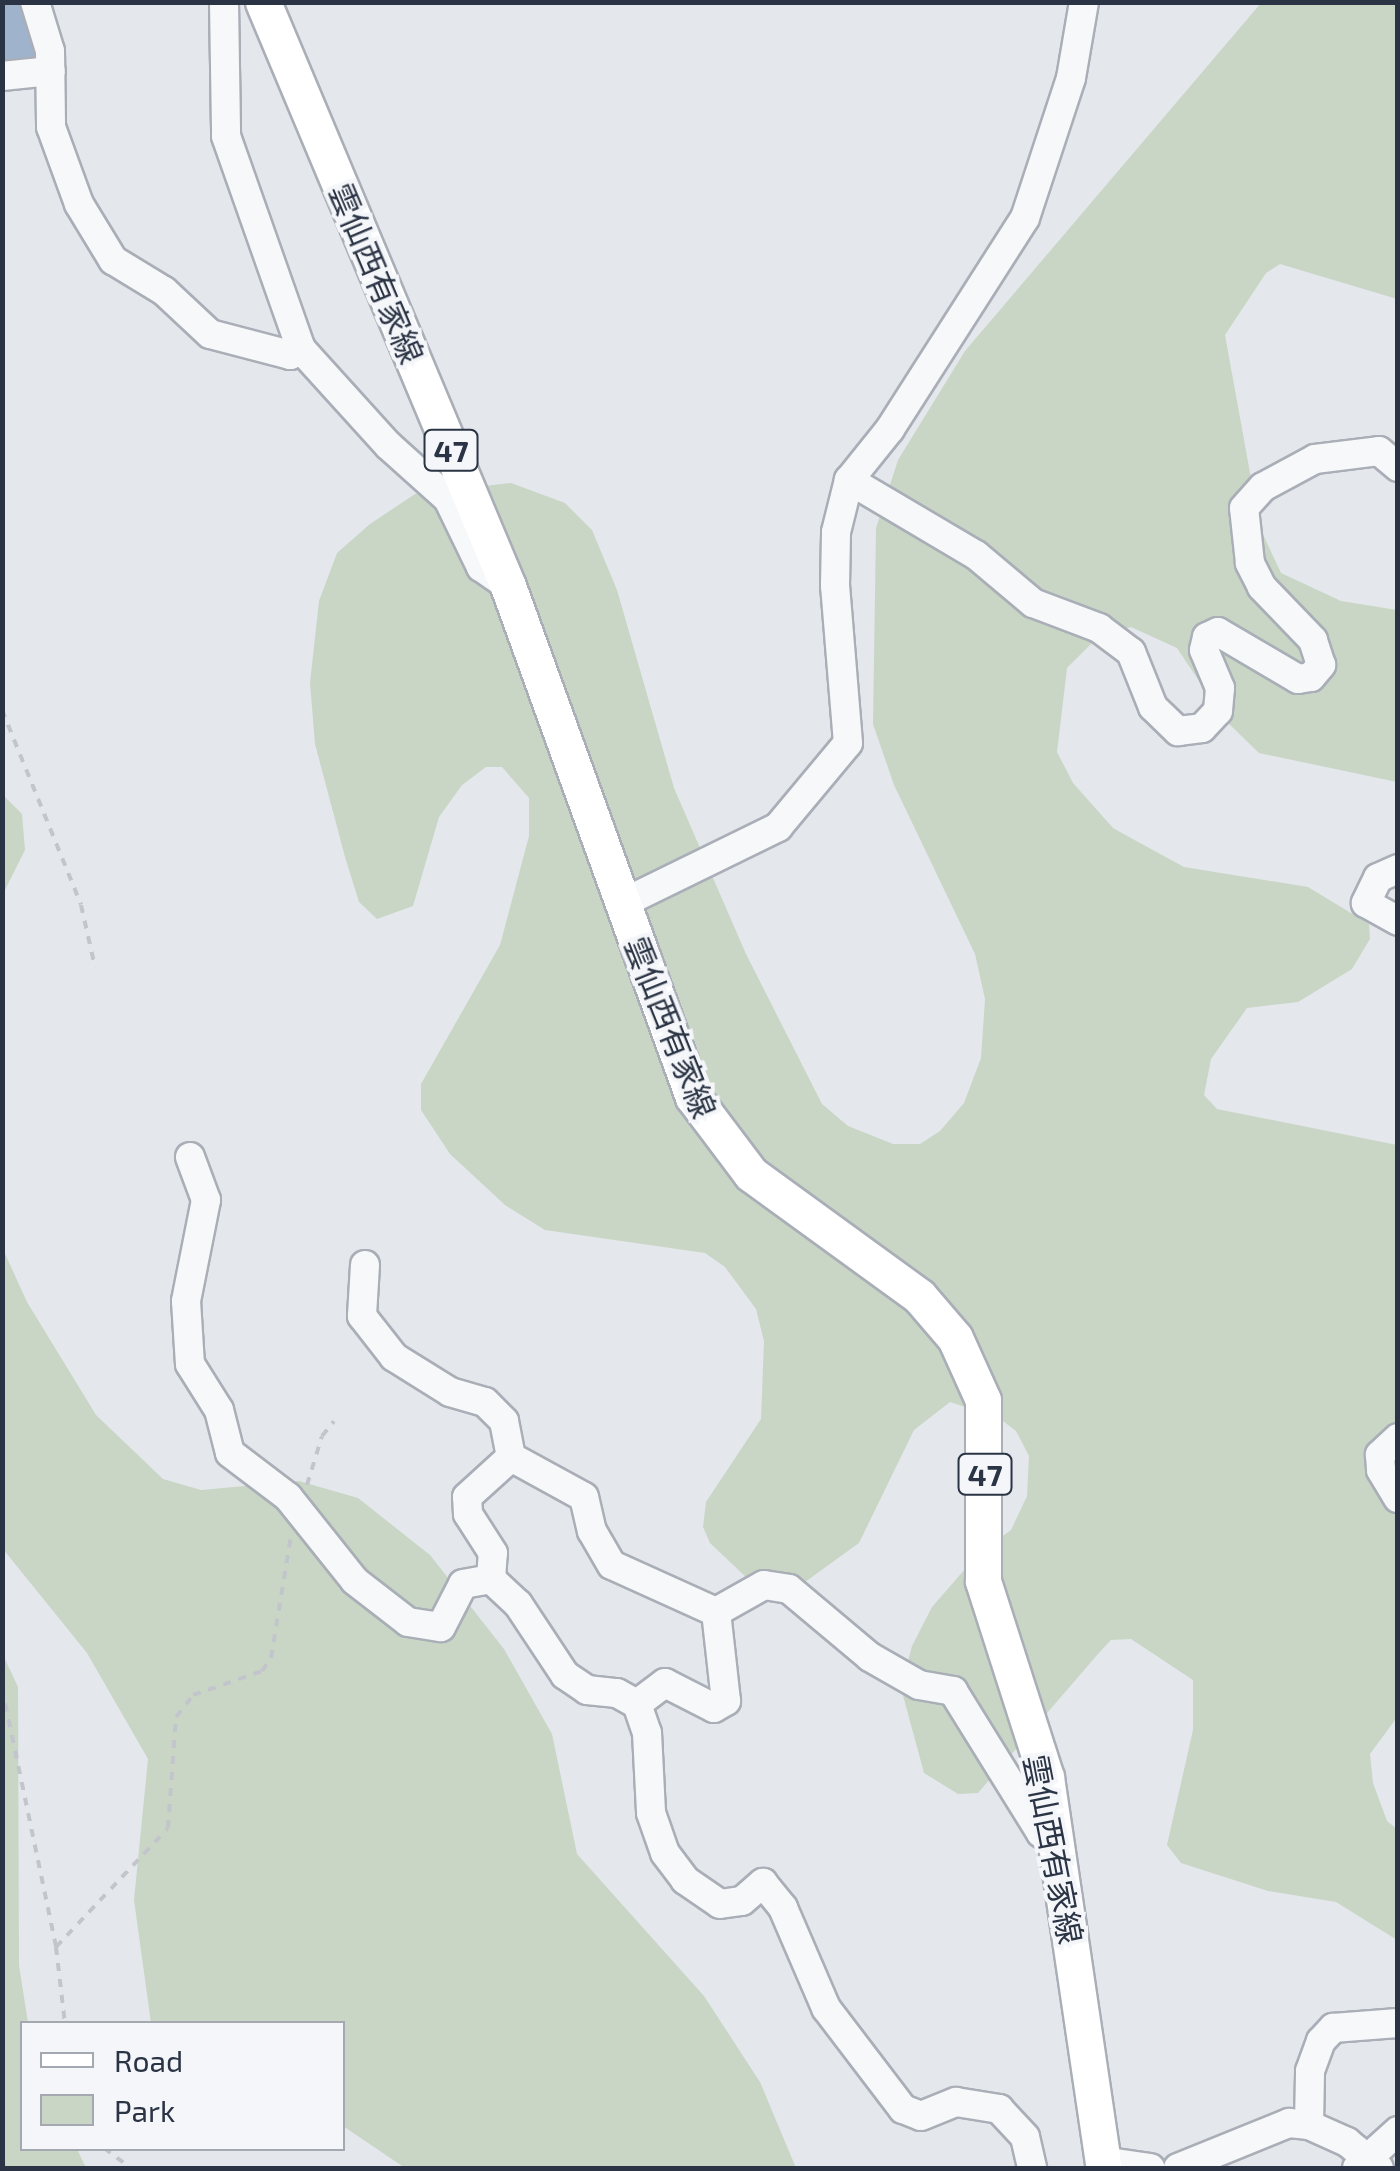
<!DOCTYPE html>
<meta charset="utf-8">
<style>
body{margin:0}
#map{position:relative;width:1400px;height:2171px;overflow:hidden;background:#e4e7ec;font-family:"Exo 2","Noto Sans JP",sans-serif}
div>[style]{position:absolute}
.green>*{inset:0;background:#c9d6c5}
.water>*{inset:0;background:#9fb4cc}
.path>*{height:4px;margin-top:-2px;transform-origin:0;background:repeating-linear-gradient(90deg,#c2c5cb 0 8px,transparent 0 16px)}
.roads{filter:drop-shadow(2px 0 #a9aeb7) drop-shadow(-2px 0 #a9aeb7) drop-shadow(0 2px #a9aeb7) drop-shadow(0 -2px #a9aeb7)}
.minor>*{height:28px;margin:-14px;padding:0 14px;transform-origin:14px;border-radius:14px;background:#f7f8fa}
.major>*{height:35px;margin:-17.5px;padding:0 17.5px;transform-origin:17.5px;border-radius:17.5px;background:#fff}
span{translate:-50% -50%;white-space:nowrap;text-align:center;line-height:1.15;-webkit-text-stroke:8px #f4f6f9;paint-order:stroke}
.shield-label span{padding:2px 8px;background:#f4f6f9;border:2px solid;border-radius:8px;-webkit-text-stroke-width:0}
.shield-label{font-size:30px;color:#2b3445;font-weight:700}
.street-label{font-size:32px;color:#2b3445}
.frame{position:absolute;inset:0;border:5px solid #2b3445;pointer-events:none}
.legend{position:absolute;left:20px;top:2021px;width:325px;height:130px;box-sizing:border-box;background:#f4f6f9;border:2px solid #a4a8b1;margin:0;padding:12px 18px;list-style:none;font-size:30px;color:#2b3445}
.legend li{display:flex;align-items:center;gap:20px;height:50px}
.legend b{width:50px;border:2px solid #a4a8b1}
</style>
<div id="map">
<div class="green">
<div style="clip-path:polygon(1261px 3px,1397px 3px,1397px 299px,1280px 264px,1266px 273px,1225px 335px,1260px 528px,1281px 573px,1341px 601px,1397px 610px,1397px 782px,1259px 753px,1225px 720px,1177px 648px,1131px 627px,1098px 637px,1067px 668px,1057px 752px,1073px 783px,1113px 828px,1140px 843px,1184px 867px,1308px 887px,1369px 924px,1370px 939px,1352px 969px,1298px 1002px,1247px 1008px,1211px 1059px,1204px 1095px,1217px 1109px,1397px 1145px,1398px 1716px,1370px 1754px,1373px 1783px,1387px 1821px,1397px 1829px,1397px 1940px,1336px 1902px,1268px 1891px,1181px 1863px,1167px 1845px,1193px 1730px,1193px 1680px,1131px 1639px,1111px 1640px,1098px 1654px,978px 1793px,958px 1794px,924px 1773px,901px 1688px,912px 1646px,932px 1607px,979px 1553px,1011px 1530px,1027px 1496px,1029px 1456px,1016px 1431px,999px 1418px,950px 1402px,914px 1430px,859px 1543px,798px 1587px,747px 1578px,710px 1543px,703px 1527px,706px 1502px,761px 1419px,764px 1341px,756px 1309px,725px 1267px,705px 1253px,545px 1230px,505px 1205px,450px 1154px,421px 1110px,421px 1084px,500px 945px,529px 836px,529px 798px,502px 767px,486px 767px,462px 785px,439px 817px,413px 906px,377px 919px,359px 902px,345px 857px,315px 744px,310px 683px,319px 601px,337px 553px,370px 524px,415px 494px,511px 483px,565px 503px,592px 530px,617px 590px,674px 788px,746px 954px,822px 1104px,848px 1126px,893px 1144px,920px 1144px,940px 1131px,964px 1103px,981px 1058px,985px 999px,975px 954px,894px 785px,873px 724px,876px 528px,898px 460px,965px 351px)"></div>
<div style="clip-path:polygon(3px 795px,22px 814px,25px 850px,3px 894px)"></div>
<div style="clip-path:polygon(2px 1247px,27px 1302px,96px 1415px,163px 1479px,201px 1490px,299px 1481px,358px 1498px,430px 1555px,504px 1649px,552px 1734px,577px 1854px,704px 1996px,760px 2082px,796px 2168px,405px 2168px,343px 2126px,342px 2024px,151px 2023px,134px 1900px,148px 1759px,87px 1653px,3px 1549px)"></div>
<div style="clip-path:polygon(3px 1655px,18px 1687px,19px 1965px,28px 2023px,22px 2024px,22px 2148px,77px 2149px,86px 2168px,3px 2168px)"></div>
</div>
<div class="water">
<div style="clip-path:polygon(2px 3px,23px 3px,37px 40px,35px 64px,3px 68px)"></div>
</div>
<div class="path">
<div style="left:2px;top:642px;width:25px;rotate:90deg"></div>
<div style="left:2px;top:710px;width:210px;rotate:67.9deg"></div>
<div style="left:81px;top:905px;width:64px;rotate:77.3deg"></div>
<div style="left:307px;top:1485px;width:51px;rotate:-73deg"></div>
<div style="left:322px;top:1436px;width:19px;rotate:-51deg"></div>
<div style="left:2px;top:1688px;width:265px;rotate:78.2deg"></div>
<div style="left:56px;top:1947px;width:78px;rotate:83.3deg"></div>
<div style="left:56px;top:1947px;width:163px;rotate:-46.7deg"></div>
<div style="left:168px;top:1828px;width:111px;rotate:-85.9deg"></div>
<div style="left:176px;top:1717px;width:28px;rotate:-52deg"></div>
<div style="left:193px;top:1695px;width:73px;rotate:-19.2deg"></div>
<div style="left:262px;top:1671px;width:16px;rotate:-55deg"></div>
<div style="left:271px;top:1658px;width:124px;rotate:-80.7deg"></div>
<div style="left:104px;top:2148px;width:34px;rotate:37deg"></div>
<div style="left:2px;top:2159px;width:9px;rotate:72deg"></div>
</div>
<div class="roads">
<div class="minor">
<div style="left:35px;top:2px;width:51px;rotate:73deg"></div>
<div style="left:50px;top:51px;width:76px;rotate:89.2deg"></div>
<div style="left:51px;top:127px;width:82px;rotate:70deg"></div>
<div style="left:79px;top:204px;width:66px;rotate:58.7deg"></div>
<div style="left:113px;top:260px;width:60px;rotate:31.3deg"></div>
<div style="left:164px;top:291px;width:63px;rotate:43.1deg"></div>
<div style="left:210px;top:334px;width:83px;rotate:14.7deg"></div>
<div style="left:290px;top:355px;width:13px;rotate:-29deg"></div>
<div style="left:224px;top:2px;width:134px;rotate:89.1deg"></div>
<div style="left:226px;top:136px;width:226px;rotate:70.6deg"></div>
<div style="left:301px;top:349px;width:130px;rotate:47.8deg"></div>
<div style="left:388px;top:445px;width:81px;rotate:42deg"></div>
<div style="left:448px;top:499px;width:76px;rotate:64.1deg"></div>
<div style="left:481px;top:567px;width:33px;rotate:35deg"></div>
<div style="left:2px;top:76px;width:49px;rotate:-5.8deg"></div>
<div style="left:849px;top:480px;width:147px;rotate:30.6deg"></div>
<div style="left:976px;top:555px;width:75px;rotate:40.1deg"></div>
<div style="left:1033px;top:603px;width:71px;rotate:20.7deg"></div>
<div style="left:1099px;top:628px;width:40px;rotate:37deg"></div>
<div style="left:1131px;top:652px;width:59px;rotate:68.2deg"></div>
<div style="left:1153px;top:707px;width:35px;rotate:44deg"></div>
<div style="left:1178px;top:731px;width:24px;rotate:-7deg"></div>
<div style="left:1202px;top:728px;width:23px;rotate:-47deg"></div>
<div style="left:1218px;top:711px;width:23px;rotate:-85deg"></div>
<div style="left:1220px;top:688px;width:41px;rotate:-112.8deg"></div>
<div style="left:1204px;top:650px;width:13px;rotate:-77deg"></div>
<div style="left:1207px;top:637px;width:12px;rotate:-24deg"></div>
<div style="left:1218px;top:632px;width:93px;rotate:30.4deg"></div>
<div style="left:1298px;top:679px;width:13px;rotate:-9deg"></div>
<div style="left:1311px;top:677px;width:16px;rotate:-50deg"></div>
<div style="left:1321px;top:665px;width:26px;rotate:-108deg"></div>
<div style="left:1313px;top:640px;width:74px;rotate:-133.9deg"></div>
<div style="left:1262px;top:587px;width:27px;rotate:-117deg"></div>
<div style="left:1250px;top:563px;width:55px;rotate:-96.2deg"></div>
<div style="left:1244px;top:508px;width:28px;rotate:-48deg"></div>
<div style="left:1263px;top:487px;width:59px;rotate:-28.3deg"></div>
<div style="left:1315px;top:459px;width:64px;rotate:-7.1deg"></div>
<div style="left:1379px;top:451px;width:25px;rotate:40deg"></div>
<div style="left:1398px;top:869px;width:22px;rotate:156deg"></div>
<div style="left:1378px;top:878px;width:28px;rotate:116deg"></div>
<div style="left:1366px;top:903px;width:37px;rotate:29deg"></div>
<div style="left:621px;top:904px;width:175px;rotate:-26.1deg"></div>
<div style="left:778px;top:827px;width:109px;rotate:-50.2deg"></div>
<div style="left:848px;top:743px;width:158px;rotate:-94.7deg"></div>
<div style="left:835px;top:586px;width:54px;rotate:-88.9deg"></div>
<div style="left:836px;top:532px;width:54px;rotate:-76deg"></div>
<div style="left:849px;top:480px;width:65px;rotate:-51.2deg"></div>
<div style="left:890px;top:429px;width:250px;rotate:-57.4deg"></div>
<div style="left:1025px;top:218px;width:147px;rotate:-71.8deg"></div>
<div style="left:1071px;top:78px;width:77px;rotate:-80.3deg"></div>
<div style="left:190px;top:1157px;width:46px;rotate:69.6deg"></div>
<div style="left:206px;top:1200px;width:103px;rotate:101.2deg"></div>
<div style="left:186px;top:1301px;width:63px;rotate:86.4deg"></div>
<div style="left:190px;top:1364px;width:54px;rotate:57.8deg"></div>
<div style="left:219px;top:1410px;width:44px;rotate:75.7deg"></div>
<div style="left:230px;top:1453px;width:73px;rotate:37.2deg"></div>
<div style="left:288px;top:1497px;width:107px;rotate:51.4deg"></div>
<div style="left:355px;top:1581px;width:67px;rotate:37.7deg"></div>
<div style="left:408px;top:1622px;width:33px;rotate:9deg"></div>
<div style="left:441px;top:1627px;width:48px;rotate:-62.9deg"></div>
<div style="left:463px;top:1584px;width:28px;rotate:-10deg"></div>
<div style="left:491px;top:1579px;width:37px;rotate:43deg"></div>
<div style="left:518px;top:1604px;width:85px;rotate:56.5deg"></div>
<div style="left:565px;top:1675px;width:27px;rotate:34deg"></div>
<div style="left:587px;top:1690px;width:30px;rotate:6deg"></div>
<div style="left:617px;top:1693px;width:23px;rotate:29deg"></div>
<div style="left:637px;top:1704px;width:31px;rotate:71deg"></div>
<div style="left:647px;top:1733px;width:80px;rotate:87.1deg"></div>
<div style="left:651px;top:1813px;width:42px;rotate:70.7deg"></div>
<div style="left:665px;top:1853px;width:34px;rotate:53deg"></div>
<div style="left:685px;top:1880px;width:42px;rotate:34.4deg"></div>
<div style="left:720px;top:1904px;width:22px;rotate:-8deg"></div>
<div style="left:742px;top:1901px;width:28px;rotate:-41deg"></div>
<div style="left:763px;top:1883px;width:32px;rotate:51deg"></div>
<div style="left:783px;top:1908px;width:109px;rotate:66.7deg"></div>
<div style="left:826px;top:2008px;width:127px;rotate:52.7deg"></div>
<div style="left:903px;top:2109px;width:19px;rotate:21deg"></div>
<div style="left:921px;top:2116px;width:38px;rotate:-22deg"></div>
<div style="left:956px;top:2102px;width:44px;rotate:9.2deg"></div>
<div style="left:999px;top:2109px;width:38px;rotate:47deg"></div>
<div style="left:1025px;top:2137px;width:32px;rotate:77deg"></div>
<div style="left:365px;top:1265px;width:51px;rotate:93.4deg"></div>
<div style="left:362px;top:1316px;width:52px;rotate:52deg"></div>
<div style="left:394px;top:1357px;width:66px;rotate:32deg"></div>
<div style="left:450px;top:1392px;width:36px;rotate:16deg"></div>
<div style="left:485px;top:1402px;width:27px;rotate:45deg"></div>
<div style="left:504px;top:1421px;width:37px;rotate:79deg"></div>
<div style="left:511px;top:1457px;width:83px;rotate:28.7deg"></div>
<div style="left:584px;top:1497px;width:35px;rotate:77deg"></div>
<div style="left:592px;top:1531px;width:39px;rotate:60deg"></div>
<div style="left:612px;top:1565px;width:114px;rotate:24.3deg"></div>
<div style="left:716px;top:1612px;width:55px;rotate:-29.4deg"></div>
<div style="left:764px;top:1585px;width:25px;rotate:9deg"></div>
<div style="left:789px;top:1589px;width:106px;rotate:40deg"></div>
<div style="left:870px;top:1657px;width:56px;rotate:29.7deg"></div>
<div style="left:919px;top:1685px;width:35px;rotate:10deg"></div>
<div style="left:953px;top:1691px;width:167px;rotate:58.2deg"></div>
<div style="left:1041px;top:1833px;width:22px;rotate:34deg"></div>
<div style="left:1398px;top:1438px;width:25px;rotate:137deg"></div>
<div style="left:1380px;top:1455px;width:15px;rotate:86deg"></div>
<div style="left:1381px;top:1470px;width:33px;rotate:59deg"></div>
<div style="left:491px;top:1579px;width:26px;rotate:-86deg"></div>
<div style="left:493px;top:1553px;width:46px;rotate:-122.7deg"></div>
<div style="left:468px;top:1514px;width:17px;rotate:-93deg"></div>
<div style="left:467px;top:1497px;width:59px;rotate:-42.3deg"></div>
<div style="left:637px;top:1704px;width:35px;rotate:-37deg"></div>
<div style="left:665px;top:1683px;width:55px;rotate:27deg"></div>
<div style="left:714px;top:1708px;width:14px;rotate:-30deg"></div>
<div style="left:726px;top:1701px;width:90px;rotate:-96.4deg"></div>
<div style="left:1309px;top:2125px;width:42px;rotate:24.1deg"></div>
<div style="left:1347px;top:2142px;width:41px;rotate:39.1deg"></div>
<div style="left:1102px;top:2161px;width:49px;rotate:8.3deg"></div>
<div style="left:1178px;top:2168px;width:120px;rotate:-22.1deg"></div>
<div style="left:1289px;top:2123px;width:20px;rotate:6deg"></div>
<div style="left:1309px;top:2125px;width:54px;rotate:-88.9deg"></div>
<div style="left:1310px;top:2071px;width:32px;rotate:-70deg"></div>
<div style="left:1321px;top:2041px;width:18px;rotate:-47deg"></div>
<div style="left:1333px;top:2028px;width:65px;rotate:-4.4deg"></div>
<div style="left:1357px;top:2168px;width:55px;rotate:-42.1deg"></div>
</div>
<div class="major">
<div style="left:263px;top:2px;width:633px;rotate:67.24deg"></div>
<div style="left:508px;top:586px;width:543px;rotate:70.1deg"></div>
<div style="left:693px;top:1097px;width:96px;rotate:53deg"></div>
<div style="left:751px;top:1174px;width:208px;rotate:36deg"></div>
<div style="left:919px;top:1296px;width:55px;rotate:49.4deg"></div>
<div style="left:955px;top:1338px;width:68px;rotate:65.7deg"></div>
<div style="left:983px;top:1400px;width:181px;rotate:90deg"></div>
<div style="left:983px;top:1581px;width:206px;rotate:72.2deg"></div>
<div style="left:1046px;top:1777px;width:395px;rotate:81.6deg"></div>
</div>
</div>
<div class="shield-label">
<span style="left:451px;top:450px">47</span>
<span style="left:985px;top:1474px">47</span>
</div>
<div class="street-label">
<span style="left:377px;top:273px;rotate:67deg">雲仙西有家線</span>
<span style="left:671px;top:1027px;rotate:68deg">雲仙西有家線</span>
<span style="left:1054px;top:1849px;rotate:79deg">雲仙西有家線</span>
</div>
<div class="frame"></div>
<ul class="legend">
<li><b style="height:12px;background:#fff"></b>Road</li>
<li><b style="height:28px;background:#c9d6c5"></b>Park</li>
</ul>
</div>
